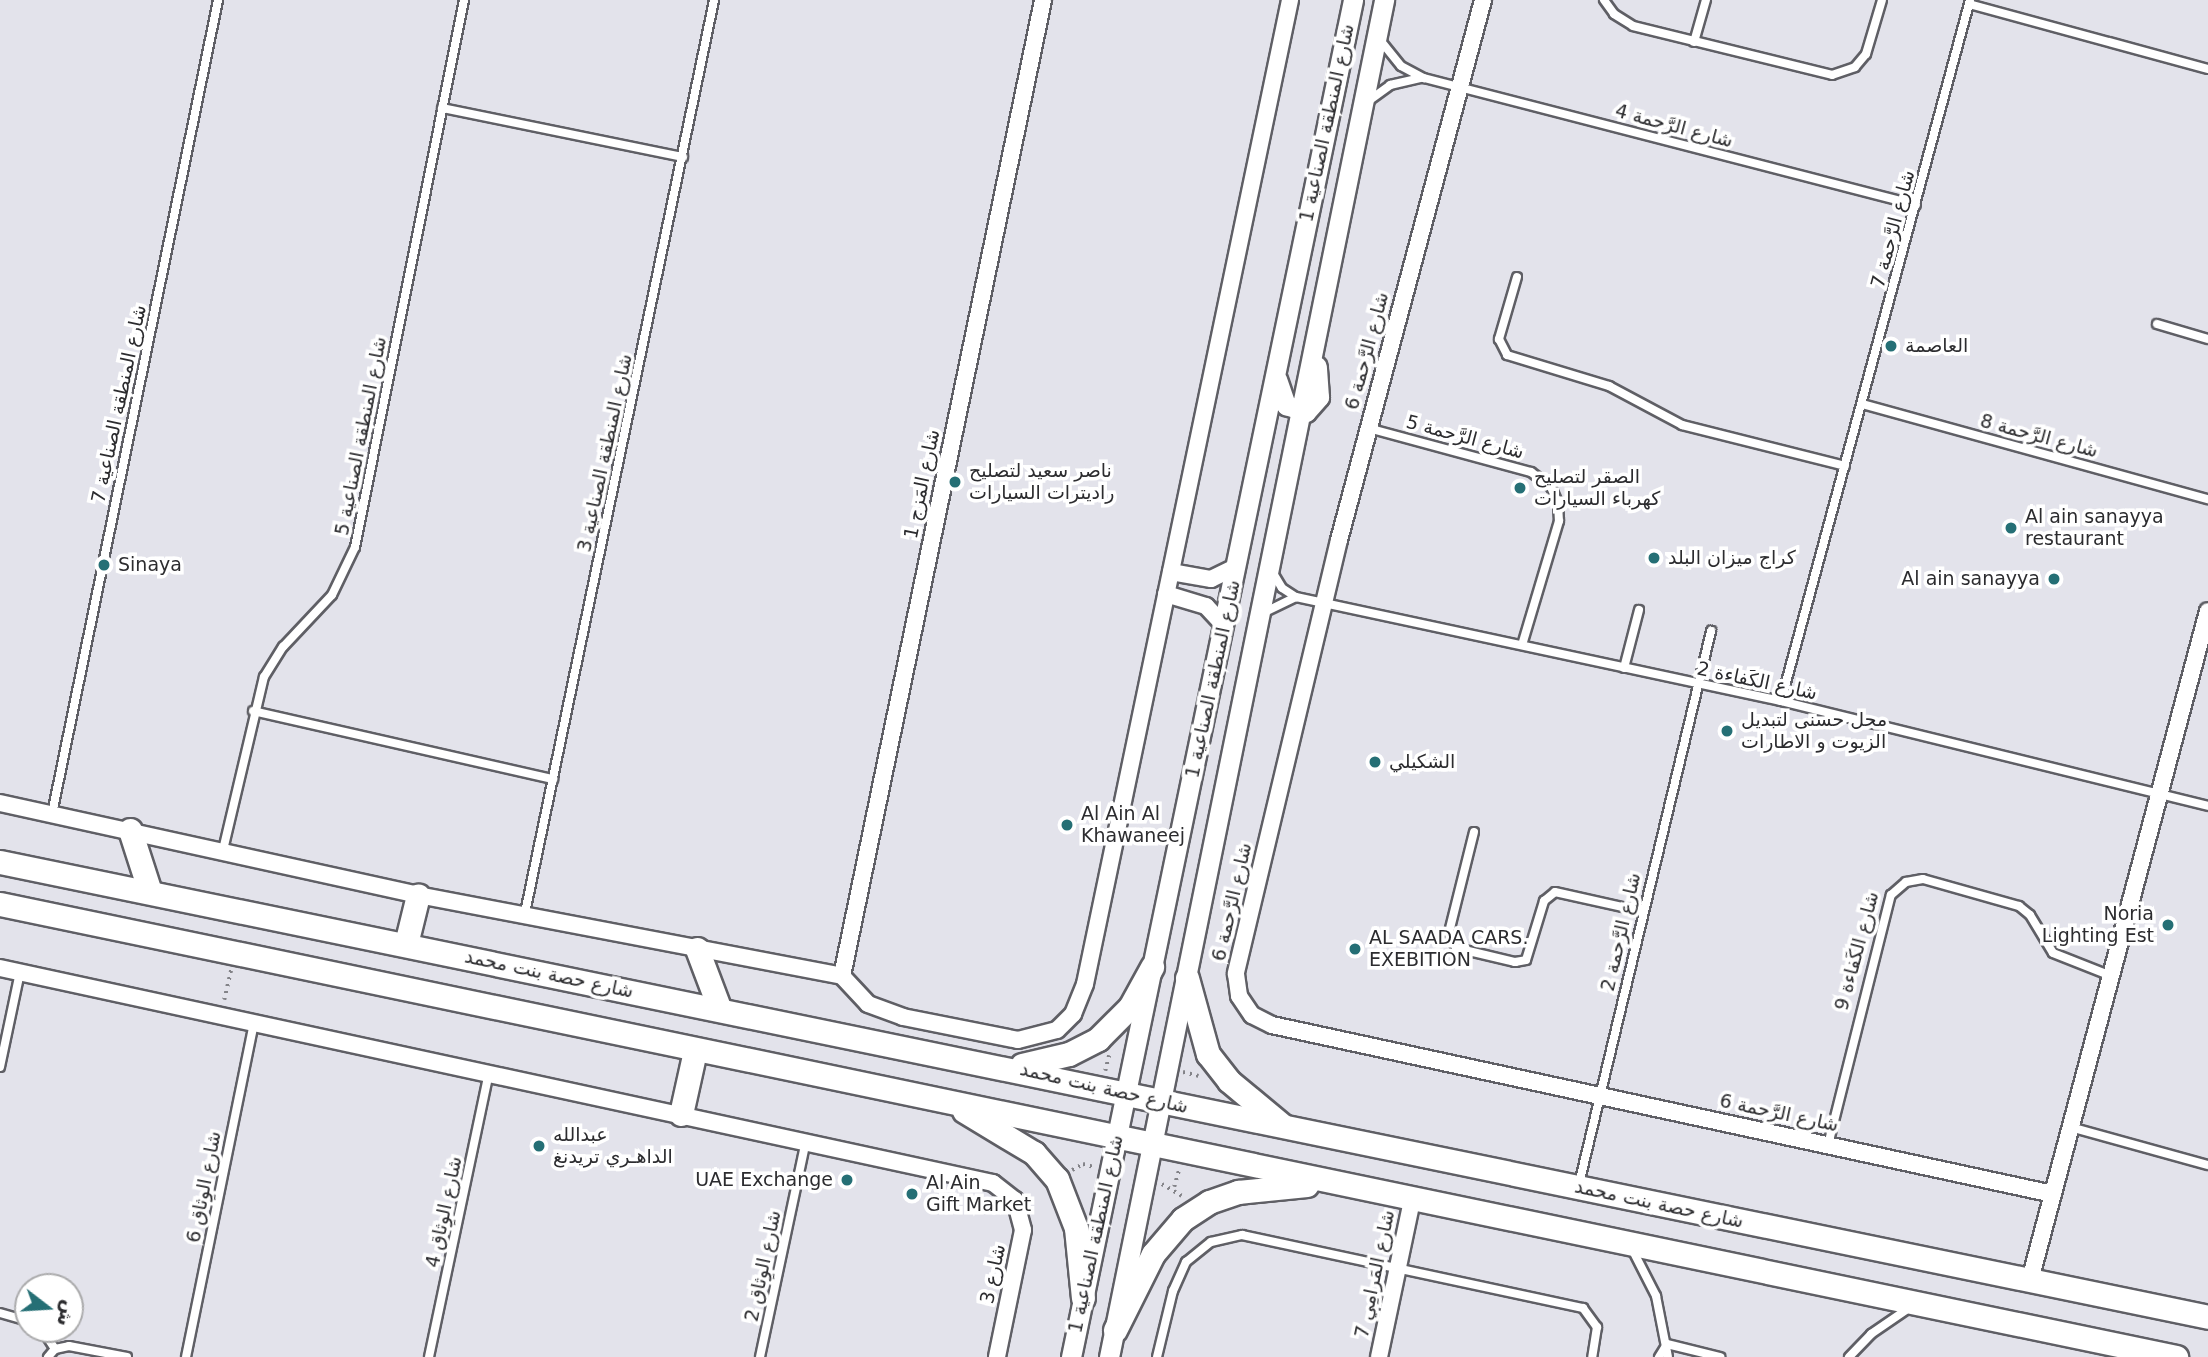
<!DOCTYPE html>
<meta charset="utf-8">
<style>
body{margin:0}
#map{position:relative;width:2208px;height:1357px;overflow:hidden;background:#e3e3eb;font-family:"DejaVu Sans","Noto Sans Arabic",sans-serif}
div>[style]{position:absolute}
.path>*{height:3.5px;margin-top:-1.75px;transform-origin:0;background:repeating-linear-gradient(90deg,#838388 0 2px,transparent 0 7px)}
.roads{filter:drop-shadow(2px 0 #5f5f65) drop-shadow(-2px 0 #5f5f65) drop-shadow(0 2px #5f5f65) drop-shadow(0 -2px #5f5f65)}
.service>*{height:8px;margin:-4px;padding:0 4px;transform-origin:4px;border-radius:4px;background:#fff}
.minor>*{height:16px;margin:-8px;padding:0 8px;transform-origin:8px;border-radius:8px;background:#fff}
.tertiary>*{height:19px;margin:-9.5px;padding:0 9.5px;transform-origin:9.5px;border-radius:9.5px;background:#fff}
.secondary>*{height:23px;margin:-11.5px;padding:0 11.5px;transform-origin:11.5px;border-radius:11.5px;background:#fff}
.dots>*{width:19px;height:19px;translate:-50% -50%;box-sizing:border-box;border:4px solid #fff;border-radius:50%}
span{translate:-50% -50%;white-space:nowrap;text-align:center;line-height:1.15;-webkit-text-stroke:7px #fff;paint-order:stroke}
.street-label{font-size:19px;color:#2c2c2f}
.poi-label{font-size:19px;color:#2c2c2f}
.left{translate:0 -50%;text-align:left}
.right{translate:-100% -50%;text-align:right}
.north{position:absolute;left:14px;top:1273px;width:70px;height:70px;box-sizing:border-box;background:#fff;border:2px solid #ababac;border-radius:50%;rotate:107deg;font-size:19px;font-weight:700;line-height:28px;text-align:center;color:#2c2c2f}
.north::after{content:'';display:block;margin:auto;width:24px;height:32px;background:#256f75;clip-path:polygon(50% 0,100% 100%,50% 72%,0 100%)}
</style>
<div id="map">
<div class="path">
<div style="left:224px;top:1000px;width:31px;rotate:-77deg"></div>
<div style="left:1105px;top:1071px;width:16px;rotate:-76deg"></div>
<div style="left:1183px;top:1072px;width:16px;rotate:14deg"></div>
<div style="left:1072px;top:1170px;width:13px;rotate:-29deg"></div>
<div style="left:1083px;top:1164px;width:11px;rotate:15deg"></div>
<div style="left:1162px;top:1184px;width:23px;rotate:31deg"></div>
<div style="left:1174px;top:1187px;width:19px;rotate:-74deg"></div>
</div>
<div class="roads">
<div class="service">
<div style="left:1604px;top:0;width:17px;rotate:54deg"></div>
<div style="left:1614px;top:14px;width:22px;rotate:32deg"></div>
<div style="left:1633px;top:26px;width:205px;rotate:13.8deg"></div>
<div style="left:1832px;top:75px;width:24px;rotate:-19deg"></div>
<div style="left:1855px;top:67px;width:17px;rotate:-50deg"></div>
<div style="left:1866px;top:54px;width:56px;rotate:-73.5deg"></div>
<div style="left:1969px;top:4px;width:248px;rotate:15.2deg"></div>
<div style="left:1380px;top:40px;width:33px;rotate:51deg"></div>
<div style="left:1401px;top:66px;width:26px;rotate:28deg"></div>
<div style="left:1424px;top:78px;width:508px;rotate:14.47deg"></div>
<div style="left:1694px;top:42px;width:44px;rotate:-74.1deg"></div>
<div style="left:1367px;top:102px;width:29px;rotate:-36deg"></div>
<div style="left:1390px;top:85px;width:32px;rotate:-13deg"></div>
<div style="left:442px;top:108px;width:246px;rotate:11.5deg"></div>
<div style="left:1517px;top:277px;width:65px;rotate:106.2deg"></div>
<div style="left:1499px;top:339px;width:18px;rotate:63deg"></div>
<div style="left:1507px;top:355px;width:107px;rotate:16.9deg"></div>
<div style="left:1609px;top:386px;width:83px;rotate:28.1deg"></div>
<div style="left:1682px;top:425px;width:168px;rotate:14.1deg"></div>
<div style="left:2157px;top:324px;width:53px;rotate:16.4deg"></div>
<div style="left:1862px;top:404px;width:359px;rotate:15.4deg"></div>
<div style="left:1368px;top:428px;width:169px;rotate:15.1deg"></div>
<div style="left:1531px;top:472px;width:25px;rotate:37deg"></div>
<div style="left:1551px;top:487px;width:17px;rotate:66deg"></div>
<div style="left:1558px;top:503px;width:18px;rotate:87deg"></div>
<div style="left:1559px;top:521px;width:129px;rotate:106.6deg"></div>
<div style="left:1273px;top:573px;width:17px;rotate:59deg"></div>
<div style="left:1282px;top:588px;width:17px;rotate:33deg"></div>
<div style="left:1296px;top:597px;width:496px;rotate:12.1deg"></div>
<div style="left:1781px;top:701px;width:440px;rotate:13.8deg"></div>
<div style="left:1265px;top:612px;width:34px;rotate:-26deg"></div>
<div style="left:1624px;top:668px;width:60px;rotate:-75.5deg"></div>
<div style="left:1781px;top:701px;width:726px;rotate:-74.91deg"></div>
<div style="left:253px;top:711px;width:308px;rotate:12.8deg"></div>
<div style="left:52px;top:814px;width:831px;rotate:-78.47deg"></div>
<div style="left:1474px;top:832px;width:103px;rotate:104deg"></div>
<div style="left:1449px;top:932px;width:17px;rotate:66deg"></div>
<div style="left:1456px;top:948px;width:61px;rotate:13.3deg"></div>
<div style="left:1515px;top:962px;width:11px;rotate:-10deg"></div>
<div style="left:1526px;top:960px;width:62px;rotate:-73deg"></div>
<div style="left:1544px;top:901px;width:14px;rotate:-39deg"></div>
<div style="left:1555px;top:892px;width:88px;rotate:12.5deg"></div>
<div style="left:223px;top:850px;width:178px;rotate:-76.7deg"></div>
<div style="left:264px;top:677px;width:36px;rotate:-58deg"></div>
<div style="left:283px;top:647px;width:71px;rotate:-46.7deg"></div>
<div style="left:332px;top:595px;width:53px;rotate:-64.4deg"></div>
<div style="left:355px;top:547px;width:558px;rotate:-78.73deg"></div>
<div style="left:525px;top:913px;width:932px;rotate:-78.3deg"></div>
<div style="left:0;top:1067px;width:97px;rotate:-78.1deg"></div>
<div style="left:2070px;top:1127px;width:143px;rotate:15.4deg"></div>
<div style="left:1828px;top:1145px;width:258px;rotate:-75.9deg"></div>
<div style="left:1891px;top:895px;width:20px;rotate:-41deg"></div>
<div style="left:1906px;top:882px;width:17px;rotate:-10deg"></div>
<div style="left:1923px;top:879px;width:100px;rotate:15.7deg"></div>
<div style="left:2019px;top:906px;width:14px;rotate:39deg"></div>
<div style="left:2030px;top:915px;width:44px;rotate:58.8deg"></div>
<div style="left:2053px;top:953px;width:62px;rotate:21.6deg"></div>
<div style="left:1579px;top:1184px;width:569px;rotate:-76.57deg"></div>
<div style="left:1632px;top:1249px;width:53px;rotate:62.9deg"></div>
<div style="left:1656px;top:1296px;width:62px;rotate:78.9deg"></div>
<div style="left:0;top:1313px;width:29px;rotate:16deg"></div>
<div style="left:42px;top:1329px;width:24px;rotate:57deg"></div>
<div style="left:48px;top:1357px;width:11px;rotate:-49deg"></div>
<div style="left:55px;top:1349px;width:14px;rotate:-12deg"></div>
<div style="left:69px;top:1346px;width:59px;rotate:10.7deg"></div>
<div style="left:186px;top:1357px;width:341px;rotate:-78.5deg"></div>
<div style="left:429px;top:1357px;width:290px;rotate:-78.1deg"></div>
<div style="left:760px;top:1357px;width:221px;rotate:-78deg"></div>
<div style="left:1157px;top:1357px;width:68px;rotate:-76.4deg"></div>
<div style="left:1173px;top:1291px;width:32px;rotate:-66deg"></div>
<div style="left:1186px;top:1262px;width:32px;rotate:-39deg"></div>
<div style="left:1211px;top:1242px;width:32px;rotate:-13deg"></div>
<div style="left:1242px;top:1235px;width:349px;rotate:12.1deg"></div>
<div style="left:1583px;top:1308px;width:24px;rotate:54deg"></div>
<div style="left:1597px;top:1327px;width:30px;rotate:99deg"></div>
<div style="left:1659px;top:1357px;width:15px;rotate:-58deg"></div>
<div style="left:1667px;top:1344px;width:55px;rotate:13.8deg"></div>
<div style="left:1849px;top:1357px;width:32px;rotate:-46deg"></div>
<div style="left:1871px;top:1334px;width:46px;rotate:-34.4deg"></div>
</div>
<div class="minor">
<div style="left:1483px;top:0;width:559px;rotate:104.93deg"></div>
<div style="left:1339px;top:540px;width:446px;rotate:103.4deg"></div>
<div style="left:1236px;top:974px;width:22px;rotate:82deg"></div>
<div style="left:1239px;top:996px;width:23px;rotate:56deg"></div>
<div style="left:1252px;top:1015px;width:22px;rotate:27deg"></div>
<div style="left:1272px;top:1025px;width:799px;rotate:12.21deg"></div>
<div style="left:1171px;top:572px;width:41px;rotate:9.9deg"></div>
<div style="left:1211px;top:579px;width:28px;rotate:-26deg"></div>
<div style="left:1166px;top:594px;width:42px;rotate:16.7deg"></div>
<div style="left:1206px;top:606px;width:26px;rotate:47deg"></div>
<div style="left:0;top:803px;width:428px;rotate:12.4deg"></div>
<div style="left:418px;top:895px;width:432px;rotate:10.8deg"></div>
<div style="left:842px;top:976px;width:38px;rotate:47deg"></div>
<div style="left:868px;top:1004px;width:37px;rotate:20deg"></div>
<div style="left:903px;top:1017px;width:117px;rotate:11.3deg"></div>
<div style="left:1018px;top:1040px;width:40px;rotate:-14.4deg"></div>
<div style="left:1057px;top:1030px;width:23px;rotate:-45deg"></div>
<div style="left:1073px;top:1014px;width:32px;rotate:-68deg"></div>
<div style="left:1085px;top:984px;width:1005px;rotate:-78.23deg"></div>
<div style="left:0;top:968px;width:1016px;rotate:12.22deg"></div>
<div style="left:993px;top:1183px;width:28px;rotate:38deg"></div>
<div style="left:1015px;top:1200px;width:31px;rotate:75deg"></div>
<div style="left:1023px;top:1230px;width:130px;rotate:101.6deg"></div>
<div style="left:842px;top:976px;width:996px;rotate:-78.36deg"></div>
<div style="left:2030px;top:1280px;width:692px;rotate:-75.1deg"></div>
<div style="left:1379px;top:1357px;width:160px;rotate:-78.1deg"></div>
</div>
<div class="tertiary">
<div style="left:1277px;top:379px;width:28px;rotate:71deg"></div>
<div style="left:1286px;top:405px;width:21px;rotate:19deg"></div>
<div style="left:1306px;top:412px;width:20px;rotate:-49deg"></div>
<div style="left:1319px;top:397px;width:31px;rotate:-94deg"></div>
<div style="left:1071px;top:1357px;width:1386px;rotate:-78.26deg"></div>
<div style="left:1109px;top:1357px;width:1385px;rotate:-78.54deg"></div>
</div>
<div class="secondary">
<div style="left:130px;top:830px;width:65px;rotate:72.1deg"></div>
<div style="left:0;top:862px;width:2254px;rotate:11.64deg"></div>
<div style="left:0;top:904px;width:2223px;rotate:11.76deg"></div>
<div style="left:406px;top:944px;width:50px;rotate:-76.2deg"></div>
<div style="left:697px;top:949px;width:65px;rotate:69.3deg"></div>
<div style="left:1187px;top:978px;width:79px;rotate:74.6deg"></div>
<div style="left:1208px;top:1054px;width:34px;rotate:52deg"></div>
<div style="left:1229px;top:1081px;width:69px;rotate:39.7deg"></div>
<div style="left:1022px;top:1065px;width:48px;rotate:-13.2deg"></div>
<div style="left:1069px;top:1054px;width:33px;rotate:-27deg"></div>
<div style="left:1098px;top:1039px;width:45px;rotate:-45deg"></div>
<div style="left:1130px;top:1007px;width:46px;rotate:-61.2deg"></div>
<div style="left:964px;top:1111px;width:82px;rotate:31deg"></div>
<div style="left:1034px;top:1153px;width:35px;rotate:49deg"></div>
<div style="left:1057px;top:1179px;width:53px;rotate:68.8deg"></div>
<div style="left:1076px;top:1228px;width:70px;rotate:84.3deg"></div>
<div style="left:681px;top:1114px;width:65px;rotate:-77.5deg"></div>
<div style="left:1115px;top:1330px;width:85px;rotate:-63.4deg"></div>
<div style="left:1153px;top:1254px;width:46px;rotate:-49.4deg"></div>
<div style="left:1183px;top:1219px;width:31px;rotate:-33deg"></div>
<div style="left:1209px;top:1202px;width:31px;rotate:-19deg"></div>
<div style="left:1238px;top:1192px;width:69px;rotate:-5.8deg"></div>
</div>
</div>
<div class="dots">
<div style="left:1891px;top:346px;background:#256f75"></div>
<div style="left:955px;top:482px;background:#256f75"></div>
<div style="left:1520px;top:488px;background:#256f75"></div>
<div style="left:2011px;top:528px;background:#256f75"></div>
<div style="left:1654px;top:558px;background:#256f75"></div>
<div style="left:104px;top:565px;background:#256f75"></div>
<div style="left:2054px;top:579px;background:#256f75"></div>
<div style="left:1727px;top:731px;background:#256f75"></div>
<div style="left:1375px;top:762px;background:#256f75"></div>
<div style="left:1067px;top:825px;background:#256f75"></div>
<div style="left:2168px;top:925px;background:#256f75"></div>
<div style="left:1355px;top:949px;background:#256f75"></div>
<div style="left:539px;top:1146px;background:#256f75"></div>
<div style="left:847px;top:1180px;background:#256f75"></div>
<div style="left:912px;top:1194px;background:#256f75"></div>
</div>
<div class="street-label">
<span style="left:1327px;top:123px;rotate:-78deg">شارع المنطقة الصناعية 1</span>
<span style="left:1674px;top:126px;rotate:15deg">شارع الرَّحمة 4</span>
<span style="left:1893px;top:229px;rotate:-75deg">شارع الرَّحمة 7</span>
<span style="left:1367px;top:351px;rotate:-75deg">شارع الرَّحمة 6</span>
<span style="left:119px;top:404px;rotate:-78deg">شارع المنطقة الصناعية 7</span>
<span style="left:361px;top:436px;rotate:-79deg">شارع المنطقة الصناعية 5</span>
<span style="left:2039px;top:436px;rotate:15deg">شارع الرَّحمة 8</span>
<span style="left:1465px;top:437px;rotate:15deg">شارع الرَّحمة 5</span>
<span style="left:605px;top:453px;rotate:-78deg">شارع المنطقة الصناعية 3</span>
<span style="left:922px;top:484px;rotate:-78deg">شارع المَزج 1</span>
<span style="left:1213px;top:679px;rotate:-78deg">شارع المنطقة الصناعية 1</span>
<span style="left:1757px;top:681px;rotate:12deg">شارع الكَفاءة 2</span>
<span style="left:1232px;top:902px;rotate:-77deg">شارع الرَّحمة 6</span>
<span style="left:1621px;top:932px;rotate:-77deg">شارع الرَّحمة 2</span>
<span style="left:1857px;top:951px;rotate:-75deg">شارع الكَفاءة 9</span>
<span style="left:549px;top:974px;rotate:12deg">شارع حصة بنت محمد</span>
<span style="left:1104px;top:1088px;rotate:13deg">شارع حصة بنت محمد</span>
<span style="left:1779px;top:1113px;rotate:12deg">شارع الرَّحمة 6</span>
<span style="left:204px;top:1187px;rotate:-79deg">شارع الوِثاق 6</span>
<span style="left:1659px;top:1204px;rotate:12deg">شارع حصة بنت محمد</span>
<span style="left:444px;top:1212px;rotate:-78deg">شارع الوِثاق 4</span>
<span style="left:1096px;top:1234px;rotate:-78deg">شارع المنطقة الصناعية 1</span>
<span style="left:763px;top:1266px;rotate:-78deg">شارع الوِثاق 2</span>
<span style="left:993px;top:1274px;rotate:-78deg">شارع 3</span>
<span style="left:1375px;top:1274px;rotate:-78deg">شارع المَرامِي 7</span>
</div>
<div class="poi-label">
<span class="left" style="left:1905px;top:346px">العاصمة</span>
<span class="left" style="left:969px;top:482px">ناصر سعيد لتصليح<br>راديترات السيارات</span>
<span class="left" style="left:1534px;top:488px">الصقر لتصليح<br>كهرباء السيارات</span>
<span class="left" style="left:2025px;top:528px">Al ain sanayya<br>restaurant</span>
<span class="left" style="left:1668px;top:558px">كراج ميزان البلد</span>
<span class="left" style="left:118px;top:565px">Sinaya</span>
<span class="right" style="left:2040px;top:579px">Al ain sanayya</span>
<span class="left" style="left:1741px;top:731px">محل حسنى لتبديل<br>الزيوت و الاطارات</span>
<span class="left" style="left:1389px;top:762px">الشكيلي</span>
<span class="left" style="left:1081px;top:825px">Al Ain Al<br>Khawaneej</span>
<span class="right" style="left:2154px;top:925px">Noria<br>Lighting Est</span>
<span class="left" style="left:1369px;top:949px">AL SAADA CARS.<br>EXEBITION</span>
<span class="left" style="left:553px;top:1146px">عبدالله<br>الداهـري تريدنغ</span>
<span class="right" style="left:833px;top:1180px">UAE Exchange</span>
<span class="left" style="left:926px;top:1194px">Al Ain<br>Gift Market</span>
</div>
<div class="north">ش</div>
</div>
